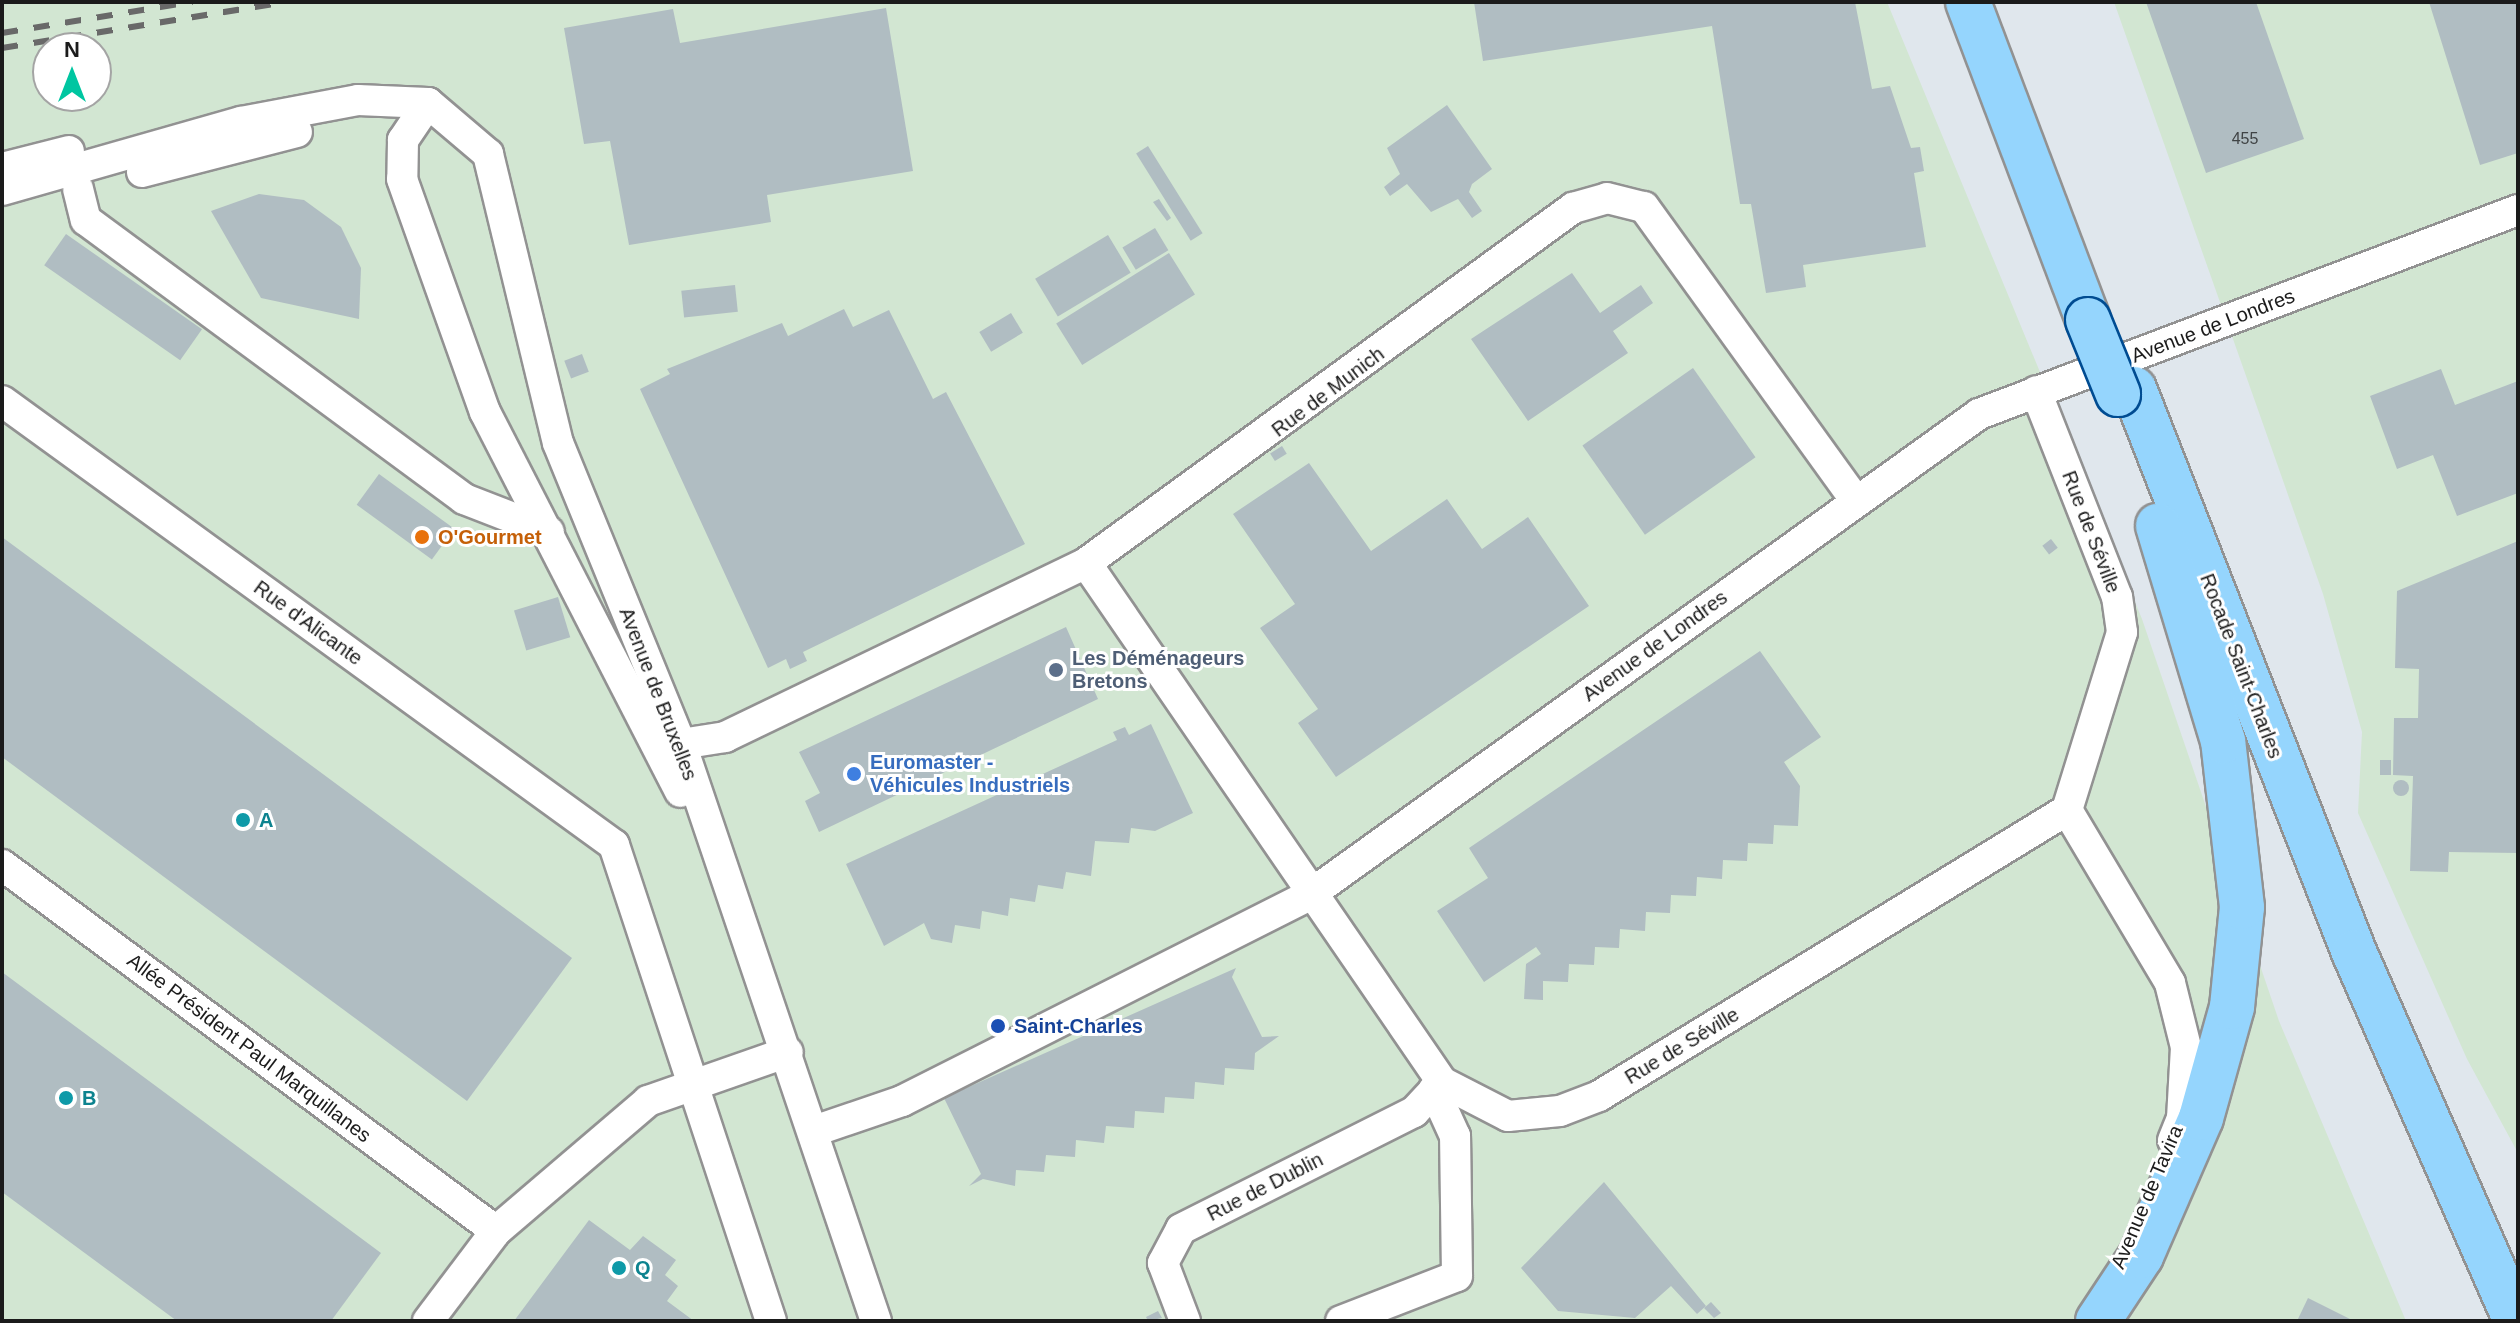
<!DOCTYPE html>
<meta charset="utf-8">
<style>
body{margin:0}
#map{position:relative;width:2520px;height:1323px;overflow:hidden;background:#e0e7ed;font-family:Helvetica,sans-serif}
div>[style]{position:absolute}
.industrial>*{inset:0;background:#d2e6d2}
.building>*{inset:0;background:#b0bdc2;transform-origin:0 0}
.round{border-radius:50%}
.roads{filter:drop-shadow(2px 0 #929292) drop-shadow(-2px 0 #929292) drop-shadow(0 2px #929292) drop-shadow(0 -2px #929292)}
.minor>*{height:30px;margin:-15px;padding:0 15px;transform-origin:15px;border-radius:15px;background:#fff}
.primary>*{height:44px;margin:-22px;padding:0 22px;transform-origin:22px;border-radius:22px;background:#95d5fd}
.rail>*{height:6px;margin-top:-3px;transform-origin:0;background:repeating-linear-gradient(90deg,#696969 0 16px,transparent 0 32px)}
.bridges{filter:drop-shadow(2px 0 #004c92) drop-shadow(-2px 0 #004c92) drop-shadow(0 2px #004c92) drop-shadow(0 -2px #004c92)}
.primary-bridge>*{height:44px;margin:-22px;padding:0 22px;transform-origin:22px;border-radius:22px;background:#95d5fd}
.dots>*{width:22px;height:22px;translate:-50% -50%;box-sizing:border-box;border:4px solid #fff;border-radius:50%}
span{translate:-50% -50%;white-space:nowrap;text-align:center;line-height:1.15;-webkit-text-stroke:6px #fff;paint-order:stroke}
.number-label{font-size:16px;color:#404445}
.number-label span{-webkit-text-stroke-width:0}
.street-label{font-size:20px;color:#1b1b1b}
.food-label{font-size:20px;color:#c56008;font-weight:700}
.left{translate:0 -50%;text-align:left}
.service-label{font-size:20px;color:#4e5e75;font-weight:700}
.shop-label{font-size:20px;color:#366cbe;font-weight:700}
.culture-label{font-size:20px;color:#0d838f;font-weight:700}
.transit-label{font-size:20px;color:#164399;font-weight:700}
.frame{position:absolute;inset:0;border:4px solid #1b1b1b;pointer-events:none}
.north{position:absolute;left:32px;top:32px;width:80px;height:80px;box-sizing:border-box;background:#fff;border:2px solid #a4a4a4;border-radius:50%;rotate:0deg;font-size:22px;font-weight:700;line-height:32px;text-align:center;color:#1b1b1b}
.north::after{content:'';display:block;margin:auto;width:28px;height:36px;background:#00c6a1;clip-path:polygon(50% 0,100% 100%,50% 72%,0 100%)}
</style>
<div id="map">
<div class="industrial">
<div style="clip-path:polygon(evenodd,2px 2px,1887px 2px,2142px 619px,2279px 1021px,2406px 1321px,2px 1321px,2px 2px,48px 48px,96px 48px,96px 96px,48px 96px,48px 48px)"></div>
<div style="clip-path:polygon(2114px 2px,2518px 2px,2518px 1153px,2467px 1059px,2358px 813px,2362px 732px,2323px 594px)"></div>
</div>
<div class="building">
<div style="clip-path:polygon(1474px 2px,1855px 2px,1872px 89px,1890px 86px,1911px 148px,1920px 147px,1924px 171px,1914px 173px,1926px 247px,1803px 265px,1806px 287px,1766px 293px,1751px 204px,1740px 204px,1712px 26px,1483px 61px)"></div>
<div style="clip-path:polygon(2146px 2px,2256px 2px,2304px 139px,2206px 173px)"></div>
<div style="clip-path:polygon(2429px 2px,2516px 2px,2518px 153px,2480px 165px)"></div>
<div style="clip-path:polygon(886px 8px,913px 171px,767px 195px,771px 222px,629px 245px,610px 141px,584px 144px,564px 28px,673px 9px,680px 43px)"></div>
<div style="clip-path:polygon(1447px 105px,1492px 169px,1472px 184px,1469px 192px,1482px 211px,1472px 218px,1458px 199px,1431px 212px,1407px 184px,1390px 196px,1384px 187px,1400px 174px,1387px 148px)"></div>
<div style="left:1148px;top:146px;width:103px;height:14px;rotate:58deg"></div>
<div style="clip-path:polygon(259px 194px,304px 200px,341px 227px,361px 268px,359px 319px,261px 298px,211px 211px)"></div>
<div style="clip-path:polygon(1159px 199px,1171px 218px,1167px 221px,1153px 202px)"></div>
<div style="left:1155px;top:228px;width:26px;height:38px;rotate:59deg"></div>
<div style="left:66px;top:234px;width:166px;height:38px;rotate:35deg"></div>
<div style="left:1108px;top:235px;width:44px;height:85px;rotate:59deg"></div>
<div style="left:1169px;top:253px;width:49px;height:133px;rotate:58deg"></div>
<div style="clip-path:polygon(1572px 273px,1600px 313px,1641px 285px,1653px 303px,1613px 331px,1628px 353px,1528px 421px,1471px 339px)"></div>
<div style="left:735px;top:285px;width:27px;height:54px;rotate:84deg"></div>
<div style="clip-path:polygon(844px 309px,853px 327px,889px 310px,933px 399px,946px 392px,1025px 544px,803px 652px,807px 661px,790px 669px,786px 659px,768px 668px,640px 389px,670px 374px,667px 369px,782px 323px,788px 336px)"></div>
<div style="left:1011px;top:313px;width:23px;height:37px;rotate:59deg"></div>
<div style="left:582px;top:354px;width:19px;height:19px;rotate:69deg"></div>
<div style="left:1693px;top:368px;width:109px;height:135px;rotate:55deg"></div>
<div style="clip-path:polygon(2441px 369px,2455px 405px,2518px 381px,2518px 493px,2457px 516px,2433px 455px,2397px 469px,2370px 396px)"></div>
<div style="left:1282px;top:446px;width:9px;height:14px;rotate:58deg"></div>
<div style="clip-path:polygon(1309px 463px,1371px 551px,1447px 499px,1482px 549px,1528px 517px,1589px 606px,1336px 777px,1298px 723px,1318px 709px,1260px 628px,1295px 604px,1233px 514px)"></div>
<div style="left:379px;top:474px;width:93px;height:38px;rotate:36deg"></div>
<div style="clip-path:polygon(2px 537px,572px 958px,467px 1101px,2px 757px)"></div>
<div style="left:2051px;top:539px;width:11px;height:11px;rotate:52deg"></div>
<div style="clip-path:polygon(2518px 541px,2518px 853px,2449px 852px,2448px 872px,2410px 871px,2413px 776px,2393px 775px,2394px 718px,2418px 718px,2419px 669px,2395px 668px,2397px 591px)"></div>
<div style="left:558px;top:597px;width:42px;height:46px;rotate:73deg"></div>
<div style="clip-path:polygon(1066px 627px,1098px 699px,819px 832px,805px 801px,820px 793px,799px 752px)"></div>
<div style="clip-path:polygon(1760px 651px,1821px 737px,1784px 762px,1800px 786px,1798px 826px,1774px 825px,1773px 844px,1748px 843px,1747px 861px,1723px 860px,1722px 879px,1697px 877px,1696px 896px,1671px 895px,1670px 913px,1646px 912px,1645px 931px,1620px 929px,1619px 948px,1595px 947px,1594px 965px,1569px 964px,1568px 982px,1543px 981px,1543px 1000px,1524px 999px,1526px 964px,1541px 954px,1536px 947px,1484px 982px,1437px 911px,1488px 878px,1469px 848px)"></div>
<div style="clip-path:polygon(1151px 724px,1193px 813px,1155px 831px,1131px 828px,1129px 843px,1095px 841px,1091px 876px,1066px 872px,1063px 889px,1038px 885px,1035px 902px,1010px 898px,1008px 916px,982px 911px,980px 929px,955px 925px,952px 943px,931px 939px,924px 923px,884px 946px,846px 864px,1117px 740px,1113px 732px,1125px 727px,1129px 735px)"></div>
<div style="left:2380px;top:760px;width:11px;height:15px"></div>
<div class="round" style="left:2393px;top:780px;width:16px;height:16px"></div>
<div style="clip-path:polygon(1236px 968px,1232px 977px,1262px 1037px,1279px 1036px,1255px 1053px,1254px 1070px,1225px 1068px,1224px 1085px,1195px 1082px,1194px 1099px,1165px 1097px,1164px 1113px,1135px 1111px,1134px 1128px,1106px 1126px,1104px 1143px,1076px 1140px,1075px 1157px,1046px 1155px,1044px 1172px,1016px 1170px,1015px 1186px,983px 1179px,969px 1186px,981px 1174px,944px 1098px)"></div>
<div style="clip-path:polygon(2px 972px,381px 1253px,331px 1321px,177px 1321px,2px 1192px)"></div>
<div style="clip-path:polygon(1604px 1182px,1706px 1306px,1697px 1314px,1671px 1286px,1635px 1318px,1558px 1311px,1521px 1268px)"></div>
<div style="clip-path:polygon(589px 1220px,630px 1250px,643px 1236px,676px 1260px,665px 1275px,678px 1286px,667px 1301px,694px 1321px,514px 1321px)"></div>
<div style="clip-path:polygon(2308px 1298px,2354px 1321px,2297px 1321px)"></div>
<div style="clip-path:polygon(1711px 1302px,1721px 1313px,1714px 1318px,1704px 1308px)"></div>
<div style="clip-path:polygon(1158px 1311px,1162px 1318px,1148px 1321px,1146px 1317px)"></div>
</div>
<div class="roads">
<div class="minor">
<div style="left:428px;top:103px;width:45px;rotate:124deg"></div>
<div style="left:403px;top:140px;width:39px;rotate:91deg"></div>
<div style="left:402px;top:179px;width:247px;rotate:70.4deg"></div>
<div style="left:485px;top:412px;width:427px;rotate:62.8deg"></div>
<div style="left:2px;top:168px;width:69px;rotate:-14.2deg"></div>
<div style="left:142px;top:172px;width:160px;rotate:-14.5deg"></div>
<div style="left:78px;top:189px;width:32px;rotate:76deg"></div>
<div style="left:86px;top:220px;width:470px;rotate:36.4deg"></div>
<div style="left:464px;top:499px;width:91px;rotate:21.2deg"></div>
<div style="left:2px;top:190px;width:248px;rotate:-15.9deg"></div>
<div style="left:241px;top:122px;width:119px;rotate:-10.6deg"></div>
<div style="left:358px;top:100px;width:70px;rotate:2.5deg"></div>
<div style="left:428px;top:103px;width:79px;rotate:40.4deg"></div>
<div style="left:488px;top:154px;width:297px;rotate:76.4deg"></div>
<div style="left:558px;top:443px;width:325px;rotate:67.8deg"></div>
<div style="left:681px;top:744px;width:609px;rotate:71.33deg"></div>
<div style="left:2px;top:401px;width:756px;rotate:35.96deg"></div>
<div style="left:614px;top:845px;width:501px;rotate:71.75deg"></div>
<div style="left:1086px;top:563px;width:629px;rotate:55.55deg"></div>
<div style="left:1442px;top:1082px;width:74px;rotate:27.3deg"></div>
<div style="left:1508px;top:1116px;width:52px;rotate:-5.5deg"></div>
<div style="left:1560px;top:1111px;width:42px;rotate:-21deg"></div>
<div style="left:1599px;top:1096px;width:548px;rotate:-31.43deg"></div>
<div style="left:2067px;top:810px;width:186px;rotate:-72.8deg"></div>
<div style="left:2122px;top:632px;width:35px;rotate:-98deg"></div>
<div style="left:2117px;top:597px;width:221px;rotate:-111.5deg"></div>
<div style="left:681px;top:744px;width:45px;rotate:-9deg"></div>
<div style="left:725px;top:737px;width:401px;rotate:-25.7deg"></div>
<div style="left:1086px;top:563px;width:603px;rotate:-36.09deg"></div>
<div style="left:1573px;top:208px;width:35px;rotate:-16deg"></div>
<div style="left:1607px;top:198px;width:38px;rotate:14deg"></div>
<div style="left:1644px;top:207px;width:362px;rotate:54.2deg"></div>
<div style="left:2067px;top:810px;width:201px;rotate:59.2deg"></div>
<div style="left:2170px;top:983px;width:66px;rotate:76deg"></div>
<div style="left:2186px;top:1047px;width:71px;rotate:93.2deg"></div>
<div style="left:2182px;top:1118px;width:24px;rotate:112deg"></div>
<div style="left:2px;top:865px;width:615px;rotate:36.53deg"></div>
<div style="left:814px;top:1131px;width:93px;rotate:-18.8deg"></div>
<div style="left:902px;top:1101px;width:455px;rotate:-26.8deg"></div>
<div style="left:1308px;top:896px;width:826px;rotate:-35.69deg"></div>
<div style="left:1979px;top:414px;width:576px;rotate:-20.73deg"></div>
<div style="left:428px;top:1321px;width:113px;rotate:-52.9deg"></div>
<div style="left:496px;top:1231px;width:200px;rotate:-40.5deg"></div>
<div style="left:648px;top:1101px;width:148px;rotate:-19.3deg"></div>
<div style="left:1185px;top:1321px;width:62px;rotate:-110.8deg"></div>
<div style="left:1163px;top:1263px;width:38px;rotate:-62deg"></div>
<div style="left:1181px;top:1229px;width:261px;rotate:-26.7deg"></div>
<div style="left:1414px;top:1112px;width:41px;rotate:-47deg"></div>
<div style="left:1341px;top:1321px;width:124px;rotate:-21.2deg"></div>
<div style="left:1457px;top:1276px;width:140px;rotate:-90.8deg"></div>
<div style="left:1455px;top:1136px;width:51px;rotate:-114.5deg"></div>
</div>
<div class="primary">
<div style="left:1968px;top:2px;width:340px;rotate:69.3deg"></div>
<div style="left:2134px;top:389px;width:604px;rotate:68.66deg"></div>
<div style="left:2354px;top:952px;width:403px;rotate:66.3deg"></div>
<div style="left:2098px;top:1321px;width:78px;rotate:-56.5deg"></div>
<div style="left:2141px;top:1256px;width:150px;rotate:-66.5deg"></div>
<div style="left:2201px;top:1118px;width:115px;rotate:-74.4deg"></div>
<div style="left:2232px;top:1007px;width:100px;rotate:-84.3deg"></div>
<div style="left:2242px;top:907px;width:167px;rotate:-96.5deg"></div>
<div style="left:2223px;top:741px;width:225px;rotate:-106.8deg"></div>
</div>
</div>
<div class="rail">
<div style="left:2px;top:33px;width:193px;rotate:-9.3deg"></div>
<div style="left:2px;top:48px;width:288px;rotate:-9.2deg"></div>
</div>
<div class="bridges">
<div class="primary-bridge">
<div style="left:2088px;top:320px;width:80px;rotate:67.9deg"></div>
</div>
</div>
<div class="dots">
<div style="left:422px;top:537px;background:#e8710a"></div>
<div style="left:1056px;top:670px;background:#5c6f8a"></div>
<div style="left:854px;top:774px;background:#3f7fe0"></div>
<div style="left:243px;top:820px;background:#0f9aa8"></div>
<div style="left:998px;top:1026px;background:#1a4fb4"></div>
<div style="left:66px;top:1098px;background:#0f9aa8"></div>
<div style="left:619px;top:1268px;background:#0f9aa8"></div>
</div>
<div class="number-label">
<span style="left:2245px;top:139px">455</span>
</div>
<div class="street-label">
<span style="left:2213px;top:326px;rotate:-21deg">Avenue de Londres</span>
<span style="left:1328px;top:392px;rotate:-37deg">Rue de Munich</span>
<span style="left:2091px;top:532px;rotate:69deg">Rue de Séville</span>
<span style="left:308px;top:623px;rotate:36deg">Rue d'Alicante</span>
<span style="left:1655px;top:646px;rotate:-36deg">Avenue de Londres</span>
<span style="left:2241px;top:666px;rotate:69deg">Rocade Saint-Charles</span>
<span style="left:658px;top:694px;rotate:69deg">Avenue de Bruxelles</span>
<span style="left:1682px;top:1046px;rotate:-31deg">Rue de Séville</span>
<span style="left:249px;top:1048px;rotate:37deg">Allée Président Paul Marquillanes</span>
<span style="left:1265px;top:1187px;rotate:-27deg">Rue de Dublin</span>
<span style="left:2147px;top:1197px;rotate:-67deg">Avenue de Tavira</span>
</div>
<div class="food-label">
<span class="left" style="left:438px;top:537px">O'Gourmet</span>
</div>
<div class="service-label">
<span class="left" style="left:1072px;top:670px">Les Déménageurs<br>Bretons</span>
</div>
<div class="shop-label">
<span class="left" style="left:870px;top:774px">Euromaster -<br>Véhicules Industriels</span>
</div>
<div class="culture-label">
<span class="left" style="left:259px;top:820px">A</span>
<span class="left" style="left:82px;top:1098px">B</span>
<span class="left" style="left:635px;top:1268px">Q</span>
</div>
<div class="transit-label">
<span class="left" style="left:1014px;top:1026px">Saint-Charles</span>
</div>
<div class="frame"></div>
<div class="north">N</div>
</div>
